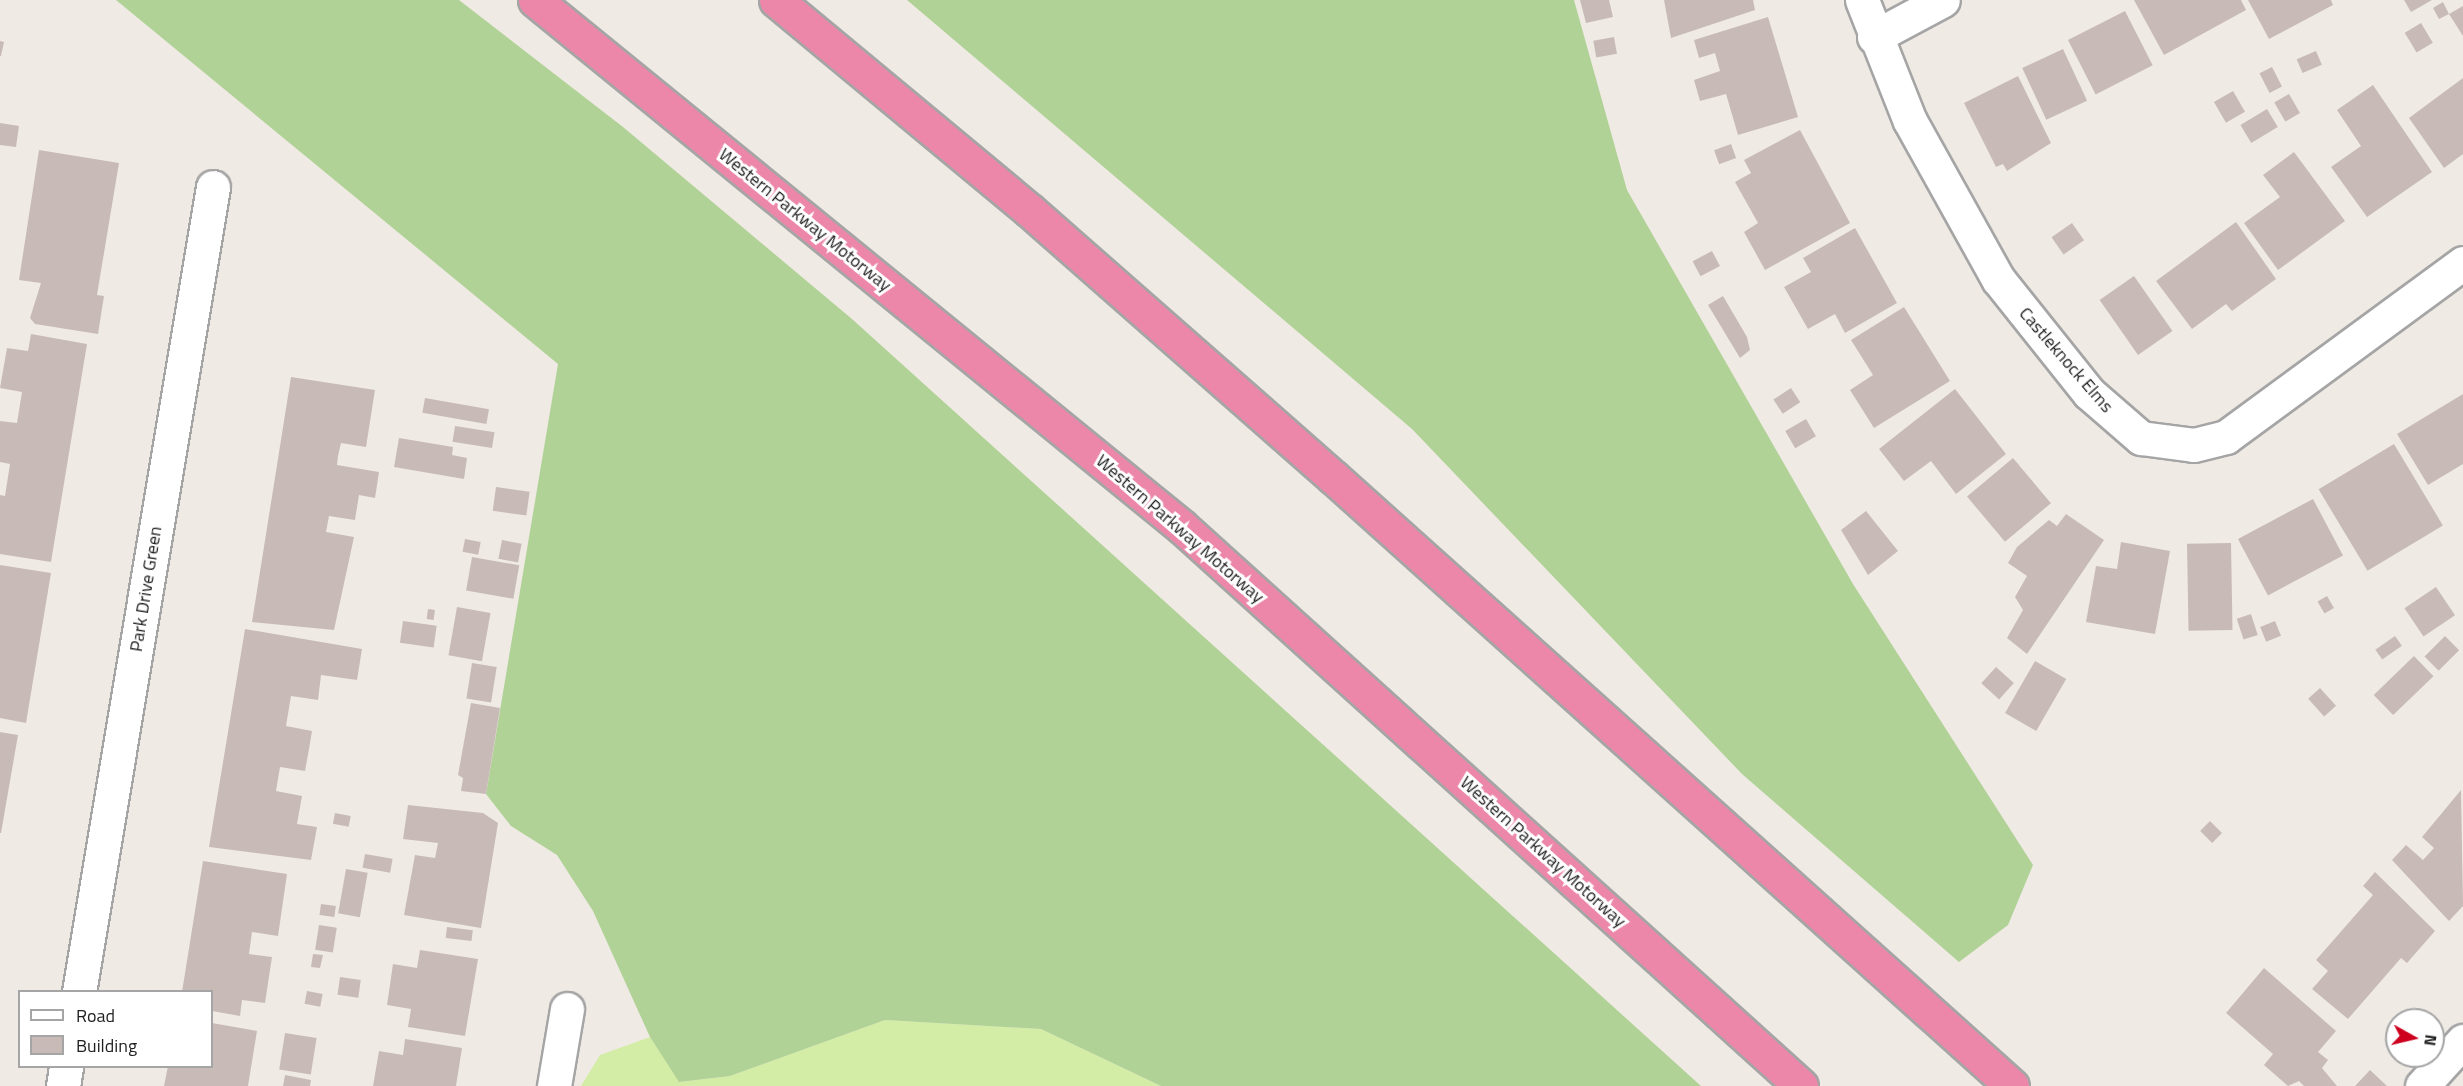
<!DOCTYPE html>
<style>
body{margin:0}
#map{position:relative;width:2463px;height:1086px;overflow:hidden;background:#f0eae4;font-family:"Titillium Web",sans-serif}
div>[style]{position:absolute}
.grass>*{inset:0;background:#d4eda6}
.forest>*{inset:0;background:#b0d296}
.building>*{inset:0;background:#c8bbb7;transform-origin:0 0}
.roads{filter:drop-shadow(2px 0 #a5a5a5) drop-shadow(-2px 0 #a5a5a5) drop-shadow(0 2px #a5a5a5) drop-shadow(0 -2px #a5a5a5)}
.minor>*{height:33px;margin:-16.5px;padding:0 16.5px;transform-origin:16.5px;border-radius:16.5px;background:#fff}
.motorway>*{height:33px;margin:-16.5px;padding:0 16.5px;transform-origin:16.5px;border-radius:16.5px;background:#ec87a9}
span{translate:-50% -50%;white-space:nowrap;text-align:center;line-height:1.15;-webkit-text-stroke:6px #fff;paint-order:stroke}
.street-label{font-size:18px;color:#1e1e1e}
.legend{position:absolute;left:18px;top:990px;width:195px;height:78px;box-sizing:border-box;background:#fff;border:2px solid #a5a5a5;margin:0;padding:8px 10px;list-style:none;font-size:18px;color:#1e1e1e}
.legend li{display:flex;align-items:center;gap:12px;height:30px}
.legend b{width:30px;border:2px solid #a5a5a5}
.north{position:absolute;left:2385px;top:1008px;width:60px;height:60px;box-sizing:border-box;background:#fff;border:2px solid #a5a5a5;border-radius:50%;rotate:98deg;font-size:16px;font-weight:700;line-height:24px;text-align:center;color:#1e1e1e}
.north::after{content:'';display:block;margin:auto;width:21px;height:27px;background:#cd001e;clip-path:polygon(50% 0,100% 100%,50% 72%,0 100%)}
</style>
<div id="map">
<div class="grass">
<div style="clip-path:polygon(885px 1020px,1041px 1029px,1161px 1086px,581px 1086px,600px 1055px,650px 1037px,680px 1082px,730px 1076px)"></div>
</div>
<div class="forest">
<div style="clip-path:polygon(116px 0,459px 0,623px 127px,852px 319px,1701px 1086px,1161px 1086px,1041px 1029px,885px 1020px,730px 1076px,679px 1082px,650px 1037px,593px 911px,557px 855px,511px 826px,486px 794px,558px 364px)"></div>
<div style="clip-path:polygon(907px 0,1574px 0,1627px 190px,1853px 584px,2033px 865px,2008px 925px,1959px 962px,1742px 774px,1412px 429px)"></div>
</div>
<div class="building">
<div style="clip-path:polygon(1580px 0,1609px 0,1613px 17px,1586px 23px)"></div>
<div style="clip-path:polygon(1664px 0,1753px 0,1755px 10px,1671px 38px)"></div>
<div style="clip-path:polygon(2134px 0,2241px 0,2246px 10px,2164px 55px)"></div>
<div style="clip-path:polygon(2248px 0,2331px 0,2333px 5px,2269px 39px)"></div>
<div style="clip-path:polygon(2404px 0,2432px 0,2411px 12px)"></div>
<div style="clip-path:polygon(2443px 2px,2449px 14px,2463px 6px,2463px 36px,2449px 14px,2439px 19px,2433px 8px)"></div>
<div style="left:2125px;top:11px;width:61px;height:64px;rotate:63deg"></div>
<div style="clip-path:polygon(1768px 17px,1798px 117px,1738px 135px,1726px 94px,1700px 101px,1694px 80px,1720px 71px,1715px 53px,1699px 58px,1694px 40px)"></div>
<div style="left:2421px;top:23px;width:23px;height:19px;rotate:59deg"></div>
<div style="left:1614px;top:37px;width:17px;height:21px;rotate:80deg"></div>
<div style="clip-path:polygon(0 41px,4px 42px,1px 56px,0 56px)"></div>
<div style="left:2063px;top:49px;width:57px;height:45px;rotate:65deg"></div>
<div style="left:2316px;top:51px;width:15px;height:21px;rotate:67deg"></div>
<div style="left:2272px;top:67px;width:22px;height:14px;rotate:63deg"></div>
<div style="clip-path:polygon(2018px 76px,2051px 143px,2007px 171px,2003px 164px,1996px 167px,1964px 103px)"></div>
<div style="clip-path:polygon(2463px 78px,2463px 154px,2444px 168px,2409px 118px)"></div>
<div style="clip-path:polygon(2373px 85px,2432px 172px,2367px 217px,2331px 167px,2361px 146px,2337px 110px)"></div>
<div style="left:2233px;top:91px;width:24px;height:22px;rotate:60deg"></div>
<div style="left:2289px;top:94px;width:22px;height:17px;rotate:60deg"></div>
<div style="left:2267px;top:109px;width:21px;height:31px;rotate:59deg"></div>
<div style="clip-path:polygon(0 123px,19px 126px,16px 147px,0 145px)"></div>
<div style="clip-path:polygon(1800px 130px,1850px 223px,1765px 270px,1744px 232px,1758px 223px,1735px 182px,1751px 173px,1744px 160px)"></div>
<div style="left:1731px;top:144px;width:15px;height:18px;rotate:70deg"></div>
<div style="clip-path:polygon(39px 150px,119px 163px,97px 295px,104px 296px,98px 334px,35px 324px,30px 318px,41px 283px,19px 280px)"></div>
<div style="clip-path:polygon(2294px 152px,2345px 221px,2278px 270px,2244px 223px,2280px 197px,2263px 175px)"></div>
<div style="clip-path:polygon(2236px 222px,2276px 279px,2232px 311px,2226px 304px,2192px 329px,2156px 281px)"></div>
<div style="left:2072px;top:223px;width:21px;height:25px;rotate:55deg"></div>
<div style="clip-path:polygon(1855px 228px,1897px 303px,1845px 333px,1835px 314px,1808px 329px,1784px 287px,1811px 272px,1803px 258px)"></div>
<div style="left:1712px;top:251px;width:17px;height:22px;rotate:62deg"></div>
<div style="left:2134px;top:276px;width:67px;height:42px;rotate:55deg"></div>
<div style="clip-path:polygon(1723px 296px,1747px 337px,1750px 350px,1740px 358px,1708px 305px)"></div>
<div style="clip-path:polygon(1904px 307px,1950px 381px,1874px 428px,1850px 390px,1873px 375px,1851px 340px)"></div>
<div style="clip-path:polygon(31px 334px,87px 344px,51px 562px,0 554px,0 495px,5px 496px,10px 464px,0 462px,0 421px,17px 423px,22px 392px,0 388px,7px 348px,28px 351px)"></div>
<div style="clip-path:polygon(291px 377px,375px 390px,366px 447px,341px 443px,338px 456px,337px 465px,379px 472px,375px 498px,359px 495px,355px 520px,329px 516px,326px 532px,354px 537px,334px 630px,252px 622px)"></div>
<div style="left:1791px;top:388px;width:17px;height:21px;rotate:57deg"></div>
<div style="clip-path:polygon(1955px 389px,2006px 454px,1956px 494px,1931px 461px,1904px 481px,1879px 449px)"></div>
<div style="clip-path:polygon(2463px 394px,2463px 464px,2428px 485px,2397px 434px)"></div>
<div style="left:425px;top:398px;width:65px;height:15px;rotate:10deg"></div>
<div style="left:1806px;top:419px;width:20px;height:24px;rotate:60deg"></div>
<div style="left:455px;top:426px;width:40px;height:16px;rotate:9deg"></div>
<div style="clip-path:polygon(399px 438px,453px 447px,452px 455px,467px 458px,464px 479px,394px 467px)"></div>
<div style="left:2394px;top:444px;width:95px;height:88px;rotate:59deg"></div>
<div style="left:2013px;top:458px;width:59px;height:60px;rotate:50deg"></div>
<div style="left:496px;top:487px;width:34px;height:24px;rotate:8deg"></div>
<div style="left:2313px;top:499px;width:64px;height:85px;rotate:62deg"></div>
<div style="clip-path:polygon(1866px 511px,1898px 551px,1868px 575px,1841px 530px)"></div>
<div style="clip-path:polygon(2066px 514px,2104px 540px,2027px 654px,2007px 638px,2023px 610px,2015px 597px,2027px 576px,2008px 563px,2017px 547px,2049px 520px,2057px 526px)"></div>
<div style="left:465px;top:539px;width:16px;height:13px;rotate:11deg"></div>
<div style="left:502px;top:540px;width:20px;height:19px;rotate:11deg"></div>
<div style="clip-path:polygon(2121px 542px,2170px 551px,2155px 634px,2086px 622px,2096px 566px,2117px 569px)"></div>
<div style="left:2231px;top:543px;width:87px;height:44px;rotate:89deg"></div>
<div style="left:472px;top:557px;width:48px;height:34px;rotate:10deg"></div>
<div style="clip-path:polygon(0 565px,51px 573px,26px 723px,0 718px)"></div>
<div style="left:2436px;top:587px;width:34px;height:38px;rotate:56deg"></div>
<div style="left:2327px;top:596px;width:14px;height:11px;rotate:60deg"></div>
<div style="left:457px;top:607px;width:34px;height:49px;rotate:10deg"></div>
<div style="left:428px;top:609px;width:7px;height:10px;rotate:8deg"></div>
<div style="left:2251px;top:614px;width:22px;height:15px;rotate:72deg"></div>
<div style="left:403px;top:621px;width:34px;height:22px;rotate:8deg"></div>
<div style="left:2275px;top:621px;width:16px;height:16px;rotate:68deg"></div>
<div style="clip-path:polygon(245px 629px,362px 649px,357px 680px,321px 675px,318px 700px,291px 696px,286px 726px,312px 731px,309px 749px,305px 771px,280px 767px,276px 791px,302px 796px,297px 824px,317px 827px,311px 860px,209px 847px)"></div>
<div style="left:2395px;top:636px;width:12px;height:24px;rotate:55deg"></div>
<div style="left:2445px;top:636px;width:20px;height:29px;rotate:45deg"></div>
<div style="left:2414px;top:656px;width:28px;height:56px;rotate:46deg"></div>
<div style="left:2035px;top:661px;width:36px;height:60px;rotate:30deg"></div>
<div style="left:472px;top:663px;width:25px;height:36px;rotate:9deg"></div>
<div style="left:1996px;top:667px;width:24px;height:22px;rotate:42deg"></div>
<div style="left:2320px;top:688px;width:24px;height:16px;rotate:48deg"></div>
<div style="clip-path:polygon(471px 703px,500px 708px,486px 794px,461px 791px,463px 778px,458px 775px)"></div>
<div style="clip-path:polygon(0 732px,18px 735px,1px 833px,0 833px)"></div>
<div style="clip-path:polygon(2461px 790px,2463px 906px,2449px 921px,2392px 860px,2406px 845px,2423px 860px,2434px 848px,2422px 837px)"></div>
<div style="clip-path:polygon(408px 805px,483px 813px,498px 823px,481px 928px,404px 915px,415px 855px,435px 858px,438px 843px,403px 839px)"></div>
<div style="left:335px;top:813px;width:16px;height:11px;rotate:11deg"></div>
<div style="left:2210px;top:821px;width:17px;height:14px;rotate:45deg"></div>
<div style="left:365px;top:854px;width:28px;height:14px;rotate:10deg"></div>
<div style="clip-path:polygon(203px 861px,287px 874px,278px 936px,252px 932px,249px 954px,272px 957px,265px 1003px,242px 1000px,240px 1016px,212px 1011px,212px 992px,182px 992px)"></div>
<div style="left:346px;top:869px;width:22px;height:45px;rotate:10deg"></div>
<div style="clip-path:polygon(2375px 872px,2435px 931px,2407px 963px,2401px 958px,2348px 1019px,2312px 989px,2328px 971px,2316px 960px,2373px 895px,2363px 886px)"></div>
<div style="left:321px;top:904px;width:15px;height:11px;rotate:8deg"></div>
<div style="left:319px;top:925px;width:18px;height:25px;rotate:9deg"></div>
<div style="left:447px;top:927px;width:26px;height:11px;rotate:7deg"></div>
<div style="clip-path:polygon(420px 950px,478px 959px,465px 1036px,408px 1027px,411px 1009px,387px 1005px,393px 964px,417px 968px)"></div>
<div style="clip-path:polygon(313px 954px,323px 955px,320px 968px,311px 967px)"></div>
<div style="clip-path:polygon(2264px 968px,2336px 1031px,2318px 1052px,2328px 1060px,2322px 1068px,2337px 1086px,2304px 1086px,2299px 1081px,2288px 1086px,2264px 1065px,2273px 1054px,2226px 1013px)"></div>
<div style="left:340px;top:977px;width:21px;height:18px;rotate:8deg"></div>
<div style="left:307px;top:991px;width:16px;height:13px;rotate:11deg"></div>
<div style="clip-path:polygon(212px 1023px,257px 1031px,248px 1086px,164px 1086px,168px 1066px,212px 1066px)"></div>
<div style="left:285px;top:1033px;width:32px;height:37px;rotate:9deg"></div>
<div style="clip-path:polygon(405px 1039px,462px 1048px,456px 1086px,373px 1086px,379px 1051px,403px 1055px)"></div>
<div style="clip-path:polygon(2370px 1070px,2387px 1086px,2355px 1086px)"></div>
<div style="clip-path:polygon(285px 1075px,311px 1080px,310px 1086px,283px 1086px)"></div>
</div>
<div class="roads">
<div class="minor">
<div style="left:1862px;top:0;width:130px;rotate:68.4deg"></div>
<div style="left:1910px;top:121px;width:181px;rotate:60.9deg"></div>
<div style="left:1998px;top:279px;width:146px;rotate:51.4deg"></div>
<div style="left:2089px;top:393px;width:69px;rotate:40.9deg"></div>
<div style="left:2141px;top:438px;width:53px;rotate:7.5deg"></div>
<div style="left:2194px;top:445px;width:33px;rotate:-14deg"></div>
<div style="left:2226px;top:437px;width:294px;rotate:-36.3deg"></div>
<div style="left:1874px;top:37px;width:78px;rotate:-28.2deg"></div>
<div style="left:79px;top:992px;width:816px;rotate:-80.55deg"></div>
<div style="left:63px;top:1086px;width:20px;rotate:-81deg"></div>
<div style="left:554px;top:1086px;width:78px;rotate:-80.4deg"></div>
<div style="left:2422px;top:1086px;width:61px;rotate:-47.7deg"></div>
</div>
<div class="motorway">
<div style="left:535px;top:0;width:834px;rotate:39.16deg"></div>
<div style="left:1182px;top:527px;width:834px;rotate:42.08deg"></div>
<div style="left:776px;top:0;width:329px;rotate:39.7deg"></div>
<div style="left:1029px;top:210px;width:405px;rotate:41.3deg"></div>
<div style="left:1333px;top:477px;width:912px;rotate:41.89deg"></div>
</div>
</div>
<div class="street-label">
<span style="left:805px;top:220px;rotate:39deg">Western Parkway Motorway</span>
<span style="left:2066px;top:360px;rotate:49deg">Castleknock Elms</span>
<span style="left:1180px;top:529px;rotate:41deg">Western Parkway Motorway</span>
<span style="left:146px;top:589px;rotate:-81deg">Park Drive Green</span>
<span style="left:1543px;top:852px;rotate:42deg">Western Parkway Motorway</span>
</div>
<ul class="legend">
<li><b style="height:8px;background:#fff"></b>Road</li>
<li><b style="height:16px;background:#c8bbb7"></b>Building</li>
</ul>
<div class="north">N</div>
</div>
